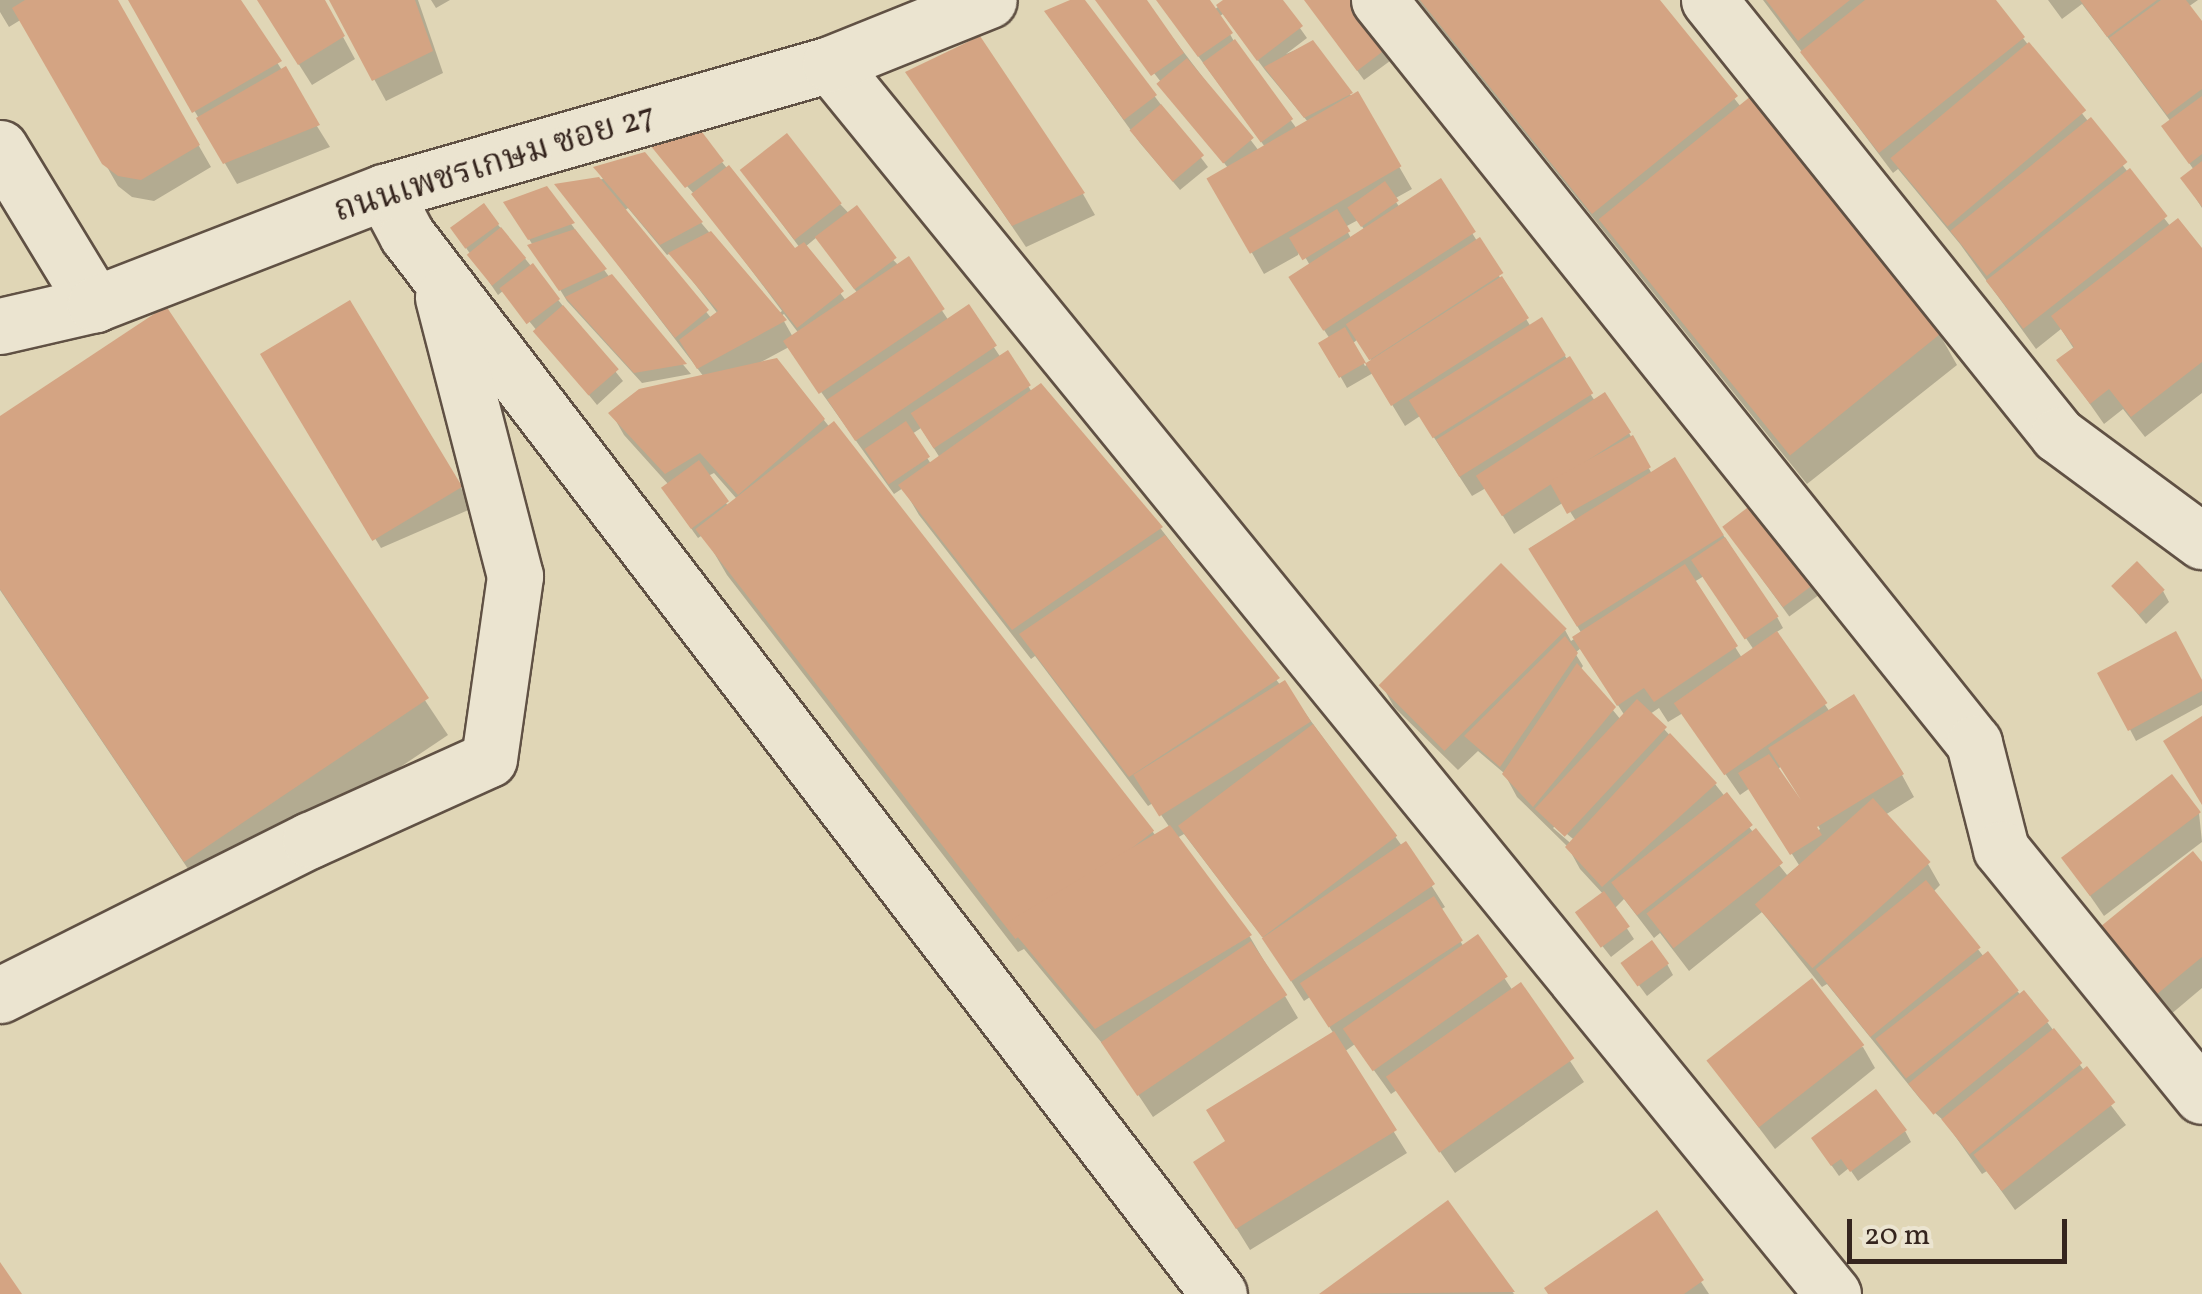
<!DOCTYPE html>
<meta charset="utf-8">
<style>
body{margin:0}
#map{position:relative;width:2202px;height:1294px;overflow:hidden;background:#e0d6b6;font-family:Vollkorn,"Noto Serif Thai",serif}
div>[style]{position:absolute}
.shadow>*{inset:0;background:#0003;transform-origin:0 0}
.building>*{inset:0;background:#d4a483;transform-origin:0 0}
.roads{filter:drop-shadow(2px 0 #605144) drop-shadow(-2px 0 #605144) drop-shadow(0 2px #605144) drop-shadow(0 -2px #605144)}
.minor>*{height:55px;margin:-27.5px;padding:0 27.5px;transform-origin:27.5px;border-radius:27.5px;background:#ebe4d0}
.tertiary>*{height:55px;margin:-27.5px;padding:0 27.5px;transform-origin:27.5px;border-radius:27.5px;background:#ebe4d0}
span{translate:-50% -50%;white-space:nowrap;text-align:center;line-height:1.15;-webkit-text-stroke:8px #ebe4d0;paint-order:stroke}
.street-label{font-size:35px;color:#35251e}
.scale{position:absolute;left:1847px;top:1219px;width:220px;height:45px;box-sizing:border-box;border:5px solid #35251e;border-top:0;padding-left:12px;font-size:30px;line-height:35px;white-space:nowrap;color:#35251e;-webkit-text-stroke:8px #ebe4d0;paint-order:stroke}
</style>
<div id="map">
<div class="shadow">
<div style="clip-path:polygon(0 0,115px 0,211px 167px,154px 201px,132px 197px,118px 186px,22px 19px,9px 27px,0 12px)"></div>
<div style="clip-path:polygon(130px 0,238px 0,330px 147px,237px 184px)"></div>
<div style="clip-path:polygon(258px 0,323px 0,355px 59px,312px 85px)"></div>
<div style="clip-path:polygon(331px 0,418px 0,443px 73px,386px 101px)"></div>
<div style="clip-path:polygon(431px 0,450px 0,436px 8px)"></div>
<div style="clip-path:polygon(1076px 0,1082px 0,1208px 167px,1180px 190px,1140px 143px,1053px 22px)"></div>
<div style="clip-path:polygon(evenodd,1097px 0,1144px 0,1259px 151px,1265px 147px,1157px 0,1207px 0,1214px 10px,1227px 0,1280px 0,1307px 38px,1286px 54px,1312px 43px,1352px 97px,1357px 94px,1412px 189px,1394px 199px,1400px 208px,1440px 182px,1531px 327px,1541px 320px,1595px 401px,1629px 433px,1652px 474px,1674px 460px,1777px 617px,1783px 628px,1775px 633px,1830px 712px,1902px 775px,1914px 797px,1885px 815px,1928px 864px,1940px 885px,1933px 892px,1984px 957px,2047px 1022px,2126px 1125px,2015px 1210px,1987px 1171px,1982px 1174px,1945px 1122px,1921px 1100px,1827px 984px,1822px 987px,1762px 912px,1689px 971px,1660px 933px,1654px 938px,1624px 899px,1614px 909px,1634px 939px,1611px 957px,1585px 924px,1604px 895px,1580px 869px,1568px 847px,1517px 797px,1504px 773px,1478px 751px,1458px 770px,1394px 707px,1382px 685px,1565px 630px,1571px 641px,1582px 634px,1530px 548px,1576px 521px,1564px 502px,1514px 534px,1486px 488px,1472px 496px,1420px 416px,1405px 426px,1373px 373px,1347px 388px,1322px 344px,1330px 339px,1305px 301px,1312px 269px,1300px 248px,1298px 255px,1264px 274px,1210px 179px,1228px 168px,1097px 0,1223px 14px,1265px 70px,1308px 122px,1297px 129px,1236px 45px,1220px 16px,1223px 14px,1097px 0,1358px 220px,1365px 231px,1352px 240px,1345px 227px,1358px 220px,1097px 0,1358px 339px,1372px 362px,1365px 366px,1352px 344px,1358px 339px,1097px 0,1704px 576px,1754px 650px,1742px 658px,1694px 582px,1704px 576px,1097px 0,1581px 648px,1625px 716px,1621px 720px,1580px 670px,1583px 666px,1575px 653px,1581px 648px,1097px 0,1659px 708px,1668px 722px,1683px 713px,1740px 795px,1750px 788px,1799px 865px,1787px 875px,1715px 784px,1650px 714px,1659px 708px,1097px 0,1782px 766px,1820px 829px,1816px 832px,1776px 770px,1782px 766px,1097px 0,1556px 825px,1578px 843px,1575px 847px,1553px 828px,1556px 825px)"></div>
<div style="clip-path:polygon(1306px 0,1347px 0,1390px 61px,1364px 80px)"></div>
<div style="clip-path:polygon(1418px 0,1656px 0,1741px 107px,1940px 335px,1957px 365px,1807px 484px)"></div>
<div style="clip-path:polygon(1763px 0,1993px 0,2171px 227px,2202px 252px,2202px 393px,2145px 437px,2123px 409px,2104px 424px,2059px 360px,2074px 349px,2061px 329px,2036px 349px,1960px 244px,1898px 169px,1893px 173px)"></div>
<div style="clip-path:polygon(2048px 0,2198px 0,2188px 7px,2202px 25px,2202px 208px,2183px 178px,2194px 170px,2171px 137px,2171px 122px,2122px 56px,2082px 4px,2062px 19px)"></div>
<div style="clip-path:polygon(908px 73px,1083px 194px,1095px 215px,1026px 247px)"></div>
<div style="clip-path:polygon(evenodd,644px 155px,778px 314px,782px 311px,695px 195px,660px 156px,722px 162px,795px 252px,800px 248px,750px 181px,840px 204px,899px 266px,908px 260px,949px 321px,968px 308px,1001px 358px,1007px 354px,1032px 392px,1040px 386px,1161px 529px,1281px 686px,1284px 684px,1402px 846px,1405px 844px,1445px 907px,1440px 910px,1464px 947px,1477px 937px,1513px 991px,1520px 986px,1584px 1082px,1455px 1173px,1397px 1090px,1391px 1094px,1355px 1044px,1344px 1052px,1407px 1153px,1250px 1250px,1209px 1184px,1228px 1142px,1334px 1034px,1310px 997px,1304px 1001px,1264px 939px,1184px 834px,1177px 838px,1250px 937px,1298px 1018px,1153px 1117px,1111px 1054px,1024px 949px,1018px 952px,727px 575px,706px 539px,718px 529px,716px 526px,698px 538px,670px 499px,669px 485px,624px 435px,612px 414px,704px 377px,558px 186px,603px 179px,597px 168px,644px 155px,628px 208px,667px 255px,671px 253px,718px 314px,712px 319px,624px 211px,628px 208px,644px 155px,817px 237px,858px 294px,847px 302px,805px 247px,817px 237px,644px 155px,784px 314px,800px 335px,794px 339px,781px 316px,784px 314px,644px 155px,789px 347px,894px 494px,903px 488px,919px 515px,1031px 659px,1035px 656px,1148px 806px,1153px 803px,1170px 828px,1156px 836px,776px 360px,761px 362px,789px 347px,644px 155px,921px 428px,940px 458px,931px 464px,912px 434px,921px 428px,644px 155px,714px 473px,743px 506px,734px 515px,708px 476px,714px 473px)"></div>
<div style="clip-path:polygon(546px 189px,610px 278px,691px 374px,642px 383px,567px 301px,507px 203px)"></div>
<div style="clip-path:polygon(483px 206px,623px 381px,597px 405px,504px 290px,498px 295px,452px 227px)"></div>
<div style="clip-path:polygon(349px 303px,473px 508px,381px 548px,273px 372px)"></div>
<div style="clip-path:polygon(165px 309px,448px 735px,207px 897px,0 590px,0 419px)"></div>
<div style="left:1758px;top:502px;width:111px;height:42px;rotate:54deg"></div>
<div style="clip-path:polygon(2114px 586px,2163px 591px,2169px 602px,2146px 624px)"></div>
<div style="clip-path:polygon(2101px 674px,2202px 684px,2202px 705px,2136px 741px)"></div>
<div style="clip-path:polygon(2199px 813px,2202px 842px,2104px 916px,2064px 858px)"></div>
<div style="clip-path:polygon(2202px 866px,2202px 988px,2170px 1015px,2103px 928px)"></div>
<div style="clip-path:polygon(1667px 964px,1673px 975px,1647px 996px,1624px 965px)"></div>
<div style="clip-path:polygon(1863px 1047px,1875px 1068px,1775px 1149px,1710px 1063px)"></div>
<div style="clip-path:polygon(1905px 1131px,1911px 1142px,1858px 1181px,1849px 1168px,1839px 1176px,1820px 1149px)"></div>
<div style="clip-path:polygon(1448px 1204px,1514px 1294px,1324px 1294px)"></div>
<div style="clip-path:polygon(1656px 1214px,1709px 1294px,1550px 1294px)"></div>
</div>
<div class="building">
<div style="clip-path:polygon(25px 0,118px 0,200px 145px,141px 180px,118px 176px,102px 164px,12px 8px)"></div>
<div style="clip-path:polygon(128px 0,241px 0,282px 61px,192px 113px)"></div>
<div style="clip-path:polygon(257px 0,325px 0,345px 36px,298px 65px)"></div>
<div style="clip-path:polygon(329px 0,415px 0,433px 51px,372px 81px)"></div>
<div style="clip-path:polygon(1070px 0,1085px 0,1157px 95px,1124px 120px,1044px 11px)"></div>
<div style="clip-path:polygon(1095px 0,1147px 0,1184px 53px,1151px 76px)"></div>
<div style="clip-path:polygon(1156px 0,1210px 0,1233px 33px,1198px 57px)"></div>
<div style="clip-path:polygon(1223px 0,1283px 0,1303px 26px,1257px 61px,1216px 5px)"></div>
<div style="clip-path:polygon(1304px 0,1350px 0,1386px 49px,1357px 71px)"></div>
<div style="clip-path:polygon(1420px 0,1660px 0,1738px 96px,1592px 214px)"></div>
<div style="clip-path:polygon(1766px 0,1850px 0,1798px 41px)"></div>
<div style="clip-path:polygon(1865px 0,1996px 0,2025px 37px,1879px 153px,1800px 52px)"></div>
<div style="clip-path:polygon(2080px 0,2157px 0,2107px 37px)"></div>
<div style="clip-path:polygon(2161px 0,2186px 0,2202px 21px,2202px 89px,2167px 115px,2109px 38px)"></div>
<div style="clip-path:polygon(980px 36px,1085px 193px,1012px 226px,905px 72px)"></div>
<div style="left:1235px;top:39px;width:99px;height:40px;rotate:54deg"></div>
<div style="clip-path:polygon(1313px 40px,1353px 93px,1304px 118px,1264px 67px)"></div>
<div style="left:2029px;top:42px;width:89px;height:181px;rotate:50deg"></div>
<div style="left:1187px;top:58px;width:104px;height:40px;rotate:50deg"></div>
<div style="clip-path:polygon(286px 66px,320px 125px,223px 164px,196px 118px)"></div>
<div style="left:1358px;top:91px;width:87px;height:175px;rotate:60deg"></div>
<div style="left:1751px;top:96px;width:304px;height:196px;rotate:51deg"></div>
<div style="clip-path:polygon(2202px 96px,2202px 154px,2189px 164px,2161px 126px)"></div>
<div style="left:1161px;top:104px;width:67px;height:41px;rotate:50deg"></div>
<div style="left:2091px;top:117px;width:58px;height:181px;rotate:51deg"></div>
<div style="clip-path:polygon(696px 124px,724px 161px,685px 188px,650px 145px)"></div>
<div style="left:787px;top:133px;width:89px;height:60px;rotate:52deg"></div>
<div style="clip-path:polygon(645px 152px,703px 222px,660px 245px,593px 167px)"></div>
<div style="clip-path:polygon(2202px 161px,2202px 207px,2180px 178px)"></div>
<div style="clip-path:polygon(729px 165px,795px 248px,804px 242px,844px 291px,797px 328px,691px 194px)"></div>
<div style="left:2130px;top:168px;width:61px;height:183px;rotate:52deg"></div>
<div style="clip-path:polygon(599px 177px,709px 310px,675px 338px,554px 184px)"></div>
<div style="left:1441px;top:178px;width:64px;height:182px;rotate:57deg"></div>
<div style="left:1385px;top:181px;width:24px;height:46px;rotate:55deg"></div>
<div style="clip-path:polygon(547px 186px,575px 223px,528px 240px,503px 202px)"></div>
<div style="left:484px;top:203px;width:26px;height:42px;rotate:54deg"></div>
<div style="left:857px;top:205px;width:66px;height:53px;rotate:53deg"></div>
<div style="left:1337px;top:209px;width:26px;height:56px;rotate:59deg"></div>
<div style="clip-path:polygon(2178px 218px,2202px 248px,2202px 362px,2131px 417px,2109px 389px,2090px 404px,2056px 360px,2074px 347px,2051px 316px)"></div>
<div style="left:501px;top:227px;width:40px;height:44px;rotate:51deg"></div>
<div style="clip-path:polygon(575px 229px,607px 269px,559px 291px,527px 245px)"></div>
<div style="clip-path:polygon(711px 231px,787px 320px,697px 369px,679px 340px,718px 311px,668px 253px)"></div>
<div style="left:1480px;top:237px;width:43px;height:160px;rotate:57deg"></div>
<div style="left:909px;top:256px;width:64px;height:152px;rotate:56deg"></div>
<div style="left:533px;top:263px;width:45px;height:42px;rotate:53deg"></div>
<div style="clip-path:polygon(612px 274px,687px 364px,634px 373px,565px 297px)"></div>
<div style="clip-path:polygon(1502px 276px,1529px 318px,1391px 406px,1365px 363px,1339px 378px,1318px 343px,1345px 327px,1366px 363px)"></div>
<div style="left:350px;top:300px;width:218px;height:105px;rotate:59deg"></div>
<div style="left:969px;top:304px;width:50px;height:171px;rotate:56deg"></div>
<div style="left:563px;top:305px;width:85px;height:40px;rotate:49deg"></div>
<div style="clip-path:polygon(166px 306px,429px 698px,184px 862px,0 589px,0 416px)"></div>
<div style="left:1542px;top:317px;width:45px;height:157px;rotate:58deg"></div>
<div style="left:1008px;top:350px;width:42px;height:116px;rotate:57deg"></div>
<div style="left:1570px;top:356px;width:44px;height:158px;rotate:58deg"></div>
<div style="clip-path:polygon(777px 358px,825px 419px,738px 495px,700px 453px,665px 474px,608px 413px,639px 389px)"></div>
<div style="clip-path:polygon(1041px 383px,1163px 527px,1012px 630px,898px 485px)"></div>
<div style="left:1605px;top:392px;width:48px;height:154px;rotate:57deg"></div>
<div style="left:834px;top:421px;width:520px;height:176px;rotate:52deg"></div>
<div style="left:906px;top:421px;width:43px;height:50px;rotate:56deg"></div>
<div style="left:1633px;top:435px;width:37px;height:96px;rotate:61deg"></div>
<div style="left:1675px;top:457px;width:92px;height:173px;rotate:58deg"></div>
<div style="left:699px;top:460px;width:51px;height:47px;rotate:54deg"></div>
<div style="left:1759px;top:499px;width:101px;height:46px;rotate:53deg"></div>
<div style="clip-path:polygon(1165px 535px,1280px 678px,1129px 777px,1019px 634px)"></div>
<div style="left:1725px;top:537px;width:96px;height:41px;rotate:56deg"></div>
<div style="left:2137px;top:561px;width:40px;height:36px;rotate:46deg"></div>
<div style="left:1501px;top:563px;width:93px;height:173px;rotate:45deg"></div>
<div style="clip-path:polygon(1685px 564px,1738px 646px,1654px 702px,1644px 688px,1617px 706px,1572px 637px)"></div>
<div style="left:1777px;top:631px;width:88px;height:126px;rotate:55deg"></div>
<div style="clip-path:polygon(2176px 631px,2202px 680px,2202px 691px,2128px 731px,2097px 673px)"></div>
<div style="clip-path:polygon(1565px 636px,1578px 653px,1500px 767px,1464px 736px)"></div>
<div style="clip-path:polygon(1577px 663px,1616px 707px,1533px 807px,1502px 774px)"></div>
<div style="left:1285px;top:680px;width:49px;height:179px;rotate:58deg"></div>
<div style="clip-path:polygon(1854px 694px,1904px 774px,1817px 827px,1822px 835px,1790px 855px,1738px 773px,1769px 754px,1801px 800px,1768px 748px)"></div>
<div style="left:1637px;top:699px;width:41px;height:150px;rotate:43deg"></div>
<div style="clip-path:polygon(2202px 716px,2202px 805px,2163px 741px)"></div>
<div style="left:1313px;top:724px;width:140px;height:169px;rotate:53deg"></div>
<div style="clip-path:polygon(1670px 733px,1717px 783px,1602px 887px,1565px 847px)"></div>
<div style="left:2172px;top:774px;width:48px;height:139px;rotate:53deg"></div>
<div style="left:1727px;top:792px;width:42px;height:147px;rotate:52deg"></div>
<div style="left:1873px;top:798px;width:86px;height:159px;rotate:48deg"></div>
<div style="clip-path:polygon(1170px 825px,1252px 935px,1095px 1029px,1006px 923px)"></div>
<div style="left:1756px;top:828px;width:44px;height:139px;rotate:52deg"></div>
<div style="left:1406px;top:841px;width:52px;height:174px;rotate:56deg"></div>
<div style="clip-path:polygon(2193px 851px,2202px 862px,2202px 957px,2156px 995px,2100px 927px)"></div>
<div style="left:1926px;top:880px;width:87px;height:142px;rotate:51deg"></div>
<div style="left:1604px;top:891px;width:44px;height:36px;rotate:54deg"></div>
<div style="left:1434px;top:896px;width:53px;height:160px;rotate:57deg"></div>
<div style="left:1478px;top:934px;width:52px;height:165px;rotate:55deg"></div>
<div style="left:1652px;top:940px;width:29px;height:39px;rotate:54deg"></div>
<div style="left:1251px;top:941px;width:65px;height:181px;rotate:56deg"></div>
<div style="left:1988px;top:951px;width:50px;height:143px;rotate:52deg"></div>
<div style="left:1812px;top:978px;width:85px;height:134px;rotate:52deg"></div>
<div style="left:1521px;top:982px;width:93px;height:165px;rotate:55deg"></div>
<div style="left:2024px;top:990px;width:40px;height:149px;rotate:51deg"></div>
<div style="left:2054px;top:1028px;width:45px;height:145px;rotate:51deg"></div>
<div style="clip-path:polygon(1334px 1031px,1397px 1130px,1236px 1229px,1193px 1162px,1225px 1141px,1206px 1110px)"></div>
<div style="left:2087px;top:1066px;width:46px;height:144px;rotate:52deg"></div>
<div style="clip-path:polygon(1876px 1089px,1907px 1130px,1850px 1172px,1841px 1159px,1831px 1166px,1811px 1138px)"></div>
<div style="clip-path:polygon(1448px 1200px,1515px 1292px,1319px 1294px)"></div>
<div style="clip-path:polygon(1657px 1210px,1704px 1280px,1684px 1294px,1548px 1294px,1544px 1288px)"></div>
<div style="clip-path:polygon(0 1262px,22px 1294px,0 1294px)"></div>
</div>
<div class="roads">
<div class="minor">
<div style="left:1379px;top:0;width:952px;rotate:51.31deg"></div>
<div style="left:1974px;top:743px;width:109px;rotate:75.7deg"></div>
<div style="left:2001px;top:849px;width:318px;rotate:50.9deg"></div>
<div style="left:1709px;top:0;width:558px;rotate:51.26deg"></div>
<div style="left:2058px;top:435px;width:179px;rotate:36.4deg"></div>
<div style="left:830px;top:64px;width:1587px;rotate:50.8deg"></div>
<div style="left:0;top:148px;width:183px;rotate:58.7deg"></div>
<div style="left:384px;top:192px;width:49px;rotate:61.9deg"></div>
<div style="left:407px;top:235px;width:1334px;rotate:52.52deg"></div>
<div style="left:0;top:995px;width:347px;rotate:-26.6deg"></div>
<div style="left:310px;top:840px;width:196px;rotate:-24.3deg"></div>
<div style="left:489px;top:759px;width:185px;rotate:-81.9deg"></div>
<div style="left:515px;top:576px;width:288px;rotate:-104.5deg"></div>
</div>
<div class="tertiary">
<div style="left:0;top:326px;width:98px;rotate:-13deg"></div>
<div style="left:95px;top:304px;width:310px;rotate:-21.2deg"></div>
<div style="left:384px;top:192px;width:464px;rotate:-16deg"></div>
<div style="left:830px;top:64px;width:171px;rotate:-21.9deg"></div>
</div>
</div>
<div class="street-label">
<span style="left:495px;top:164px;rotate:-17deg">ถนนเพชรเกษม ซอย 27</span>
</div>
<div class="scale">20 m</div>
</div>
